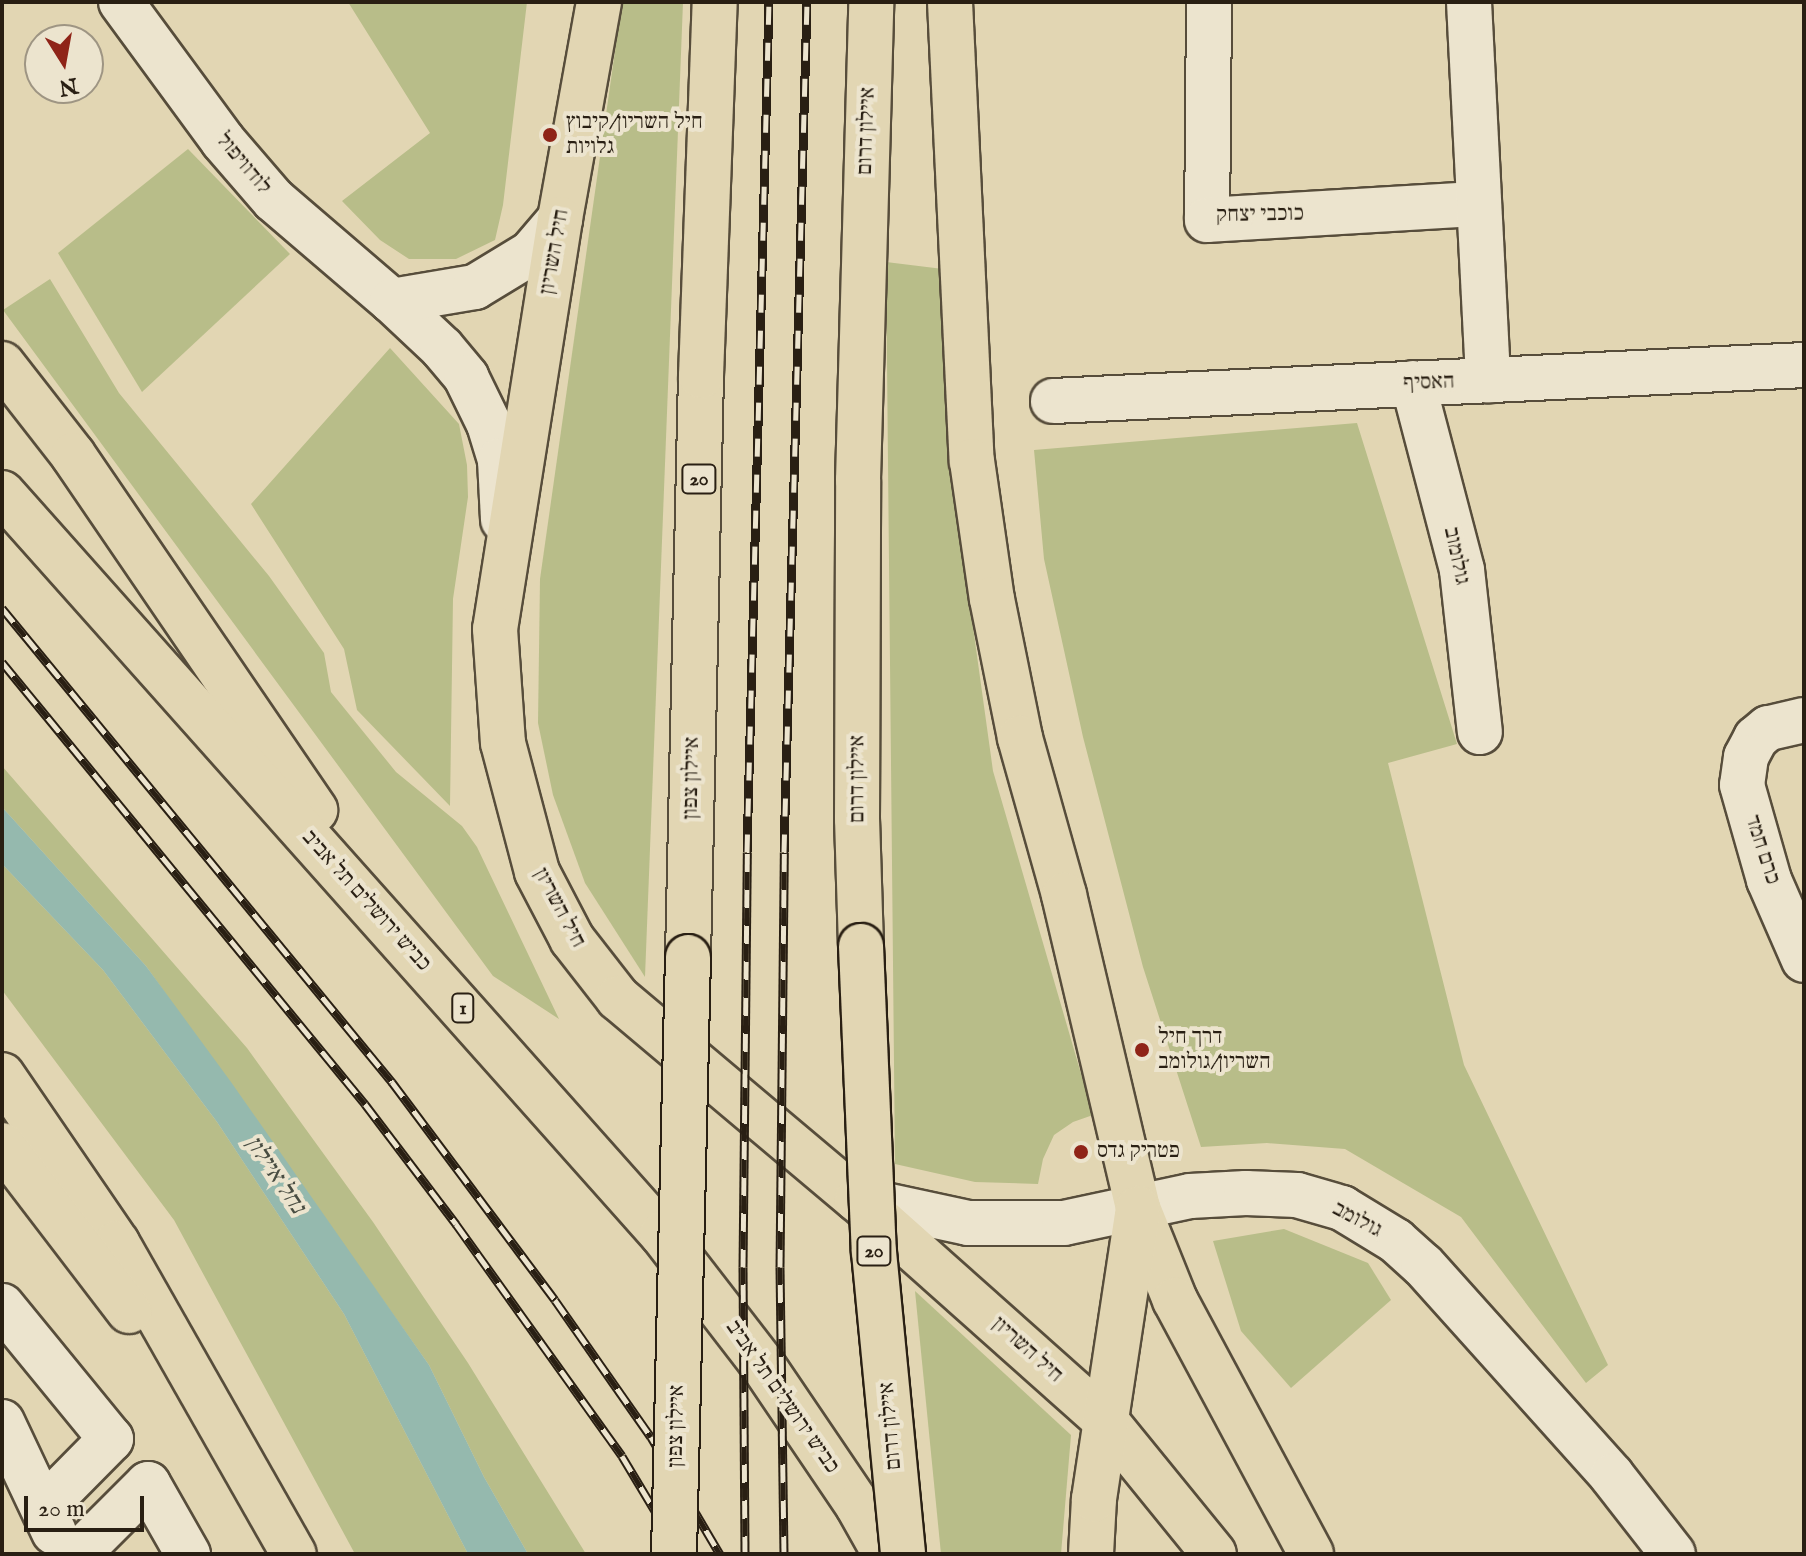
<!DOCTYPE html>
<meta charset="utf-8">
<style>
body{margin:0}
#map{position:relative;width:1806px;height:1556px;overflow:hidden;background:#e2d6b3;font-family:"IM FELL English","Frank Ruhl Libre",serif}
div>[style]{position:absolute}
.green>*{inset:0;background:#b8bd89}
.water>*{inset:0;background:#95b9ae}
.roads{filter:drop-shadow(2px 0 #574d3b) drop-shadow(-2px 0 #574d3b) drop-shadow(0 2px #574d3b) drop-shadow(0 -2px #574d3b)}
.minor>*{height:44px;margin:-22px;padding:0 22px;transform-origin:22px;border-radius:22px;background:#ece4ce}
.major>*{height:44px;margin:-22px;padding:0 22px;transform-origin:22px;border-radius:22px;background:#e2d6b3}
.highway>*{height:44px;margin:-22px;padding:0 22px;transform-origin:22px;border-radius:22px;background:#e2d6b3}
.rail>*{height:9px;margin-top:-4.5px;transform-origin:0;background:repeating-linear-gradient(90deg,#ece4ce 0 18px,#291f13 0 36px);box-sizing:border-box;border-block:2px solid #291f13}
.bridges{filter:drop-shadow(2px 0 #291f13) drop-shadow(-2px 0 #291f13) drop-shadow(0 2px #291f13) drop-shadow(0 -2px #291f13)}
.highway-bridge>*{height:44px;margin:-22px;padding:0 22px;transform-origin:22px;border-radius:22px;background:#e2d6b3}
.dots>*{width:22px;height:22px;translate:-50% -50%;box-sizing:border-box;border:4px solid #ece4ce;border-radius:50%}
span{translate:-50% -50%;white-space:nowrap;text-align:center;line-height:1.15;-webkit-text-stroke:8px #ece4ce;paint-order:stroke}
.shield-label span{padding:2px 6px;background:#ece4ce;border:2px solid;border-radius:6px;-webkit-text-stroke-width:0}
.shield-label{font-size:20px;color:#291f13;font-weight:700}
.poi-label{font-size:22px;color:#291f13}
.left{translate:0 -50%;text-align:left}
.street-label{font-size:22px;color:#291f13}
.water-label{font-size:24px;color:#494d42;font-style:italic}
.frame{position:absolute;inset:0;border:4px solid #291f13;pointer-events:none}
.north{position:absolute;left:24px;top:24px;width:80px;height:80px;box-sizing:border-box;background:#ece4ce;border:2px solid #9e9583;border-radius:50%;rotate:169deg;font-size:22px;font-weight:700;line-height:32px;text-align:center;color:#291f13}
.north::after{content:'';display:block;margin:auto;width:28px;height:36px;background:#8f2418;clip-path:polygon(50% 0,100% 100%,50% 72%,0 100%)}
.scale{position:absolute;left:24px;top:1496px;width:120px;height:36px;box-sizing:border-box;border:4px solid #291f13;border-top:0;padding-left:10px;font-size:24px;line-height:28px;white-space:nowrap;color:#291f13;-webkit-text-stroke:6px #ece4ce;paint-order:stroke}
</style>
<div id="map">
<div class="green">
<div style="clip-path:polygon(348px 2px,527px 2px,503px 205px,495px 240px,456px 259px,409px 259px,380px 240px,342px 201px,430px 133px)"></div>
<div style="clip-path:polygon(622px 2px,683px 2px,645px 977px,585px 883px,553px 795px,538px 723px,540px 579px)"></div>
<div style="clip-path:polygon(188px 149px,290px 254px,142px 392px,58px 253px)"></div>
<div style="clip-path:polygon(886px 262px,943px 269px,949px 454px,993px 771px,1093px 1115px,1073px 1122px,1054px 1135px,1043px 1159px,1038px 1184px,975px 1182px,895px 1164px)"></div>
<div style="clip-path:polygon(50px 279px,119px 393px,269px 576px,324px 653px,331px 692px,396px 772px,462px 826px,477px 847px,559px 1019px,493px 976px,3px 310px)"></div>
<div style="clip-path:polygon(390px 348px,459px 424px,467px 465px,468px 497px,453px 599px,450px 806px,357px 710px,344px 649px,251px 504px)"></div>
<div style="clip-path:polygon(1357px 423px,1457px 744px,1388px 763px,1464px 1065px,1608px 1365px,1586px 1383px,1461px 1217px,1345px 1149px,1267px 1143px,1201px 1147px,1143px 967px,1083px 737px,1044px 559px,1034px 450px)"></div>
<div style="clip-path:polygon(2px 766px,247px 1048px,373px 1222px,468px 1363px,586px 1554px,528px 1554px,484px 1477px,429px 1365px,146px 966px,2px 807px)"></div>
<div style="clip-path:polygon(2px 864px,103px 970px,217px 1122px,344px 1314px,468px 1554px,355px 1554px,174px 1220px,2px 990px)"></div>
<div style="clip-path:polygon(1284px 1229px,1368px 1263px,1391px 1300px,1291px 1388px,1241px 1331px,1213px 1241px)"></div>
<div style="clip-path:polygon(915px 1291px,1071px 1435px,1061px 1554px,941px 1554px)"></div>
</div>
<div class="water">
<div style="clip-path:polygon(2px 807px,146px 966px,231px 1082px,429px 1365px,484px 1477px,528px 1554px,468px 1554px,344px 1314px,217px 1122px,103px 970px,2px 864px)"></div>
</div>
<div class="roads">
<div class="minor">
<div style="left:121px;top:2px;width:172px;rotate:53.7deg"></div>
<div style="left:223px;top:141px;width:78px;rotate:49.2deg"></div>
<div style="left:274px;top:200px;width:155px;rotate:40.6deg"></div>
<div style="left:392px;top:301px;width:69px;rotate:43.2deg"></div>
<div style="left:442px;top:348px;width:38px;rotate:50deg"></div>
<div style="left:466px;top:377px;width:52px;rotate:63.9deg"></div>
<div style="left:489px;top:424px;width:38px;rotate:73deg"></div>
<div style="left:500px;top:460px;width:60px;rotate:87.1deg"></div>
<div style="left:1209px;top:2px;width:218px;rotate:90.5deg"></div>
<div style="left:1207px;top:220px;width:272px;rotate:-3.4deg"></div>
<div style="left:1469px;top:2px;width:379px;rotate:87.1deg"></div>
<div style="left:392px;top:301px;width:84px;rotate:-9.6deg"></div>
<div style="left:475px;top:287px;width:66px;rotate:-31.3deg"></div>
<div style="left:531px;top:253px;width:45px;rotate:-49.5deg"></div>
<div style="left:1413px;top:383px;width:193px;rotate:75.3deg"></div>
<div style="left:1462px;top:570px;width:163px;rotate:83.7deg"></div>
<div style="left:1053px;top:401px;width:752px;rotate:-2.74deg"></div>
<div style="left:1804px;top:720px;width:37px;rotate:167deg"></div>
<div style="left:1768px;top:728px;width:16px;rotate:140deg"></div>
<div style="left:1756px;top:738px;width:21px;rotate:118deg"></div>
<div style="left:1746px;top:757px;width:28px;rotate:98deg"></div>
<div style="left:1742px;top:785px;width:99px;rotate:74.1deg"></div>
<div style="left:1769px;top:880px;width:87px;rotate:66.4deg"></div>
<div style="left:857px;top:1199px;width:114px;rotate:12.2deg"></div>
<div style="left:968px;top:1223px;width:96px"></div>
<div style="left:1064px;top:1223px;width:129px;rotate:-12.1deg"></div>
<div style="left:1190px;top:1196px;width:56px;rotate:-3.1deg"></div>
<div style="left:1246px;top:1193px;width:51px;rotate:2.2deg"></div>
<div style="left:1297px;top:1195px;width:47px;rotate:16.1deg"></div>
<div style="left:1342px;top:1208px;width:63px;rotate:31.4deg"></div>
<div style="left:1396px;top:1241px;width:36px;rotate:42deg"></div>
<div style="left:1423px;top:1265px;width:283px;rotate:48.1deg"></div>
<div style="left:1612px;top:1476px;width:99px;rotate:52deg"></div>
<div style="left:2px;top:1306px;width:172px;rotate:50.7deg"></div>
<div style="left:111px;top:1439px;width:95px;rotate:134.6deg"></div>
<div style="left:2px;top:1422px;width:122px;rotate:64.7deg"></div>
<div style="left:78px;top:1554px;width:99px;rotate:-45deg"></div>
<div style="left:148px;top:1484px;width:81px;rotate:60.3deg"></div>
</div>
<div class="major">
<div style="left:599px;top:2px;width:220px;rotate:100.2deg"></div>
<div style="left:560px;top:219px;width:415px;rotate:99deg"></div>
<div style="left:495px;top:629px;width:114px;rotate:86deg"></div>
<div style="left:503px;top:743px;width:133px;rotate:75.2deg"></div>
<div style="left:537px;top:872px;width:76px;rotate:62.4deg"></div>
<div style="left:572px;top:939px;width:75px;rotate:52.1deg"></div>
<div style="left:618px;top:998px;width:312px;rotate:40.1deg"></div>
<div style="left:857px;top:1199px;width:334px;rotate:41.7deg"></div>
<div style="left:1106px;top:1421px;width:171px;rotate:50.9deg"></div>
<div style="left:950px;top:2px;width:460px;rotate:87.3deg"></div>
<div style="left:972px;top:461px;width:139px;rotate:81.8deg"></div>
<div style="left:992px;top:599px;width:142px;rotate:78.6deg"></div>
<div style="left:1020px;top:738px;width:163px;rotate:74.3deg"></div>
<div style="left:1064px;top:895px;width:322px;rotate:76.7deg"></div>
<div style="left:1138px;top:1208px;width:99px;rotate:68.1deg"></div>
<div style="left:1175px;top:1300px;width:288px;rotate:61.8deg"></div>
</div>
<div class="highway">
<div style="left:2px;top:364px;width:115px;rotate:52deg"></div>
<div style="left:73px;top:455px;width:430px;rotate:55.7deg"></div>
<div style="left:2px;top:493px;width:992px;rotate:48.31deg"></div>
<div style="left:662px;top:1234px;width:160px;rotate:52.3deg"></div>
<div style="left:760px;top:1361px;width:175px;rotate:55.9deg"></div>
<div style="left:858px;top:1506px;width:55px;rotate:60.6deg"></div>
<div style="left:861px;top:946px;width:127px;rotate:-91.8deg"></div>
<div style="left:857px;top:819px;width:339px;rotate:-89.8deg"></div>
<div style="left:858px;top:480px;width:478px;rotate:-88.4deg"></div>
<div style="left:688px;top:957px;width:581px;rotate:-88.72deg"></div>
<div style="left:701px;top:376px;width:374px;rotate:-87.9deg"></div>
<div style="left:2px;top:1075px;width:204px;rotate:55.6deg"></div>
<div style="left:117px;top:1243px;width:358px;rotate:60.4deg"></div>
<div style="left:2px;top:1145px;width:209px;rotate:52.6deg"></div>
<div style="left:1091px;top:1554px;width:55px;rotate:-86.9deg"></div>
<div style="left:1094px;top:1499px;width:294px;rotate:-81.4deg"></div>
</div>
</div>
<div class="rail">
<div style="left:2px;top:608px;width:614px;rotate:50.55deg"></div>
<div style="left:392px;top:1082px;width:272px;rotate:53.2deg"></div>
<div style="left:555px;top:1300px;width:167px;rotate:55deg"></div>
<div style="left:651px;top:1437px;width:136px;rotate:59.5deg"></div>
<div style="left:2px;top:662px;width:572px;rotate:50.6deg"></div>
<div style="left:365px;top:1104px;width:151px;rotate:52.8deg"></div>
<div style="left:456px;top:1224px;width:285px;rotate:54.4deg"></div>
<div style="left:622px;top:1456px;width:114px;rotate:59deg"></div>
<div style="left:745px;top:1554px;width:287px;rotate:-90.4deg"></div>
<div style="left:743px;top:1267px;width:415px;rotate:-89.4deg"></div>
<div style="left:747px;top:852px;width:850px;rotate:-88.52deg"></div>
<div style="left:784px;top:1554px;width:287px;rotate:-90.8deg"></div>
<div style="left:780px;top:1267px;width:415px;rotate:-89.4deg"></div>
<div style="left:784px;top:852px;width:850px;rotate:-88.45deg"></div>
</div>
<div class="bridges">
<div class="highway-bridge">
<div style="left:861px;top:946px;width:306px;rotate:87.6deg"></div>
<div style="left:874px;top:1252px;width:303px;rotate:84.5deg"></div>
<div style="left:674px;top:1554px;width:597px;rotate:-88.66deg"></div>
</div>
</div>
<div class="dots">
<div style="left:550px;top:135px;background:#8f2418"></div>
<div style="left:1142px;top:1050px;background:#8f2418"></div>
<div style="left:1081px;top:1152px;background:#8f2418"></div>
</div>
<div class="shield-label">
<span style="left:699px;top:479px">20</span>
<span style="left:463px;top:1008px">1</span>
<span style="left:874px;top:1251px">20</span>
</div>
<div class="poi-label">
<span class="left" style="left:566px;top:135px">חיל השריון/קיבוץ<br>גלויות</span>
<span class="left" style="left:1158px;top:1050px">דרך חיל<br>השריון/גולומב</span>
<span class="left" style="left:1097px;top:1152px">פטריק גדס</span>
</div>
<div class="street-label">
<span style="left:867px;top:131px;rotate:-88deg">איילון דרום</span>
<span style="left:243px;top:164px;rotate:50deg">לודוויפול</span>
<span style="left:1260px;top:215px;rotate:-1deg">כוכבי יצחק</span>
<span style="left:555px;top:252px;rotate:-80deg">חיל השריון</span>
<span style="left:1429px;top:383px;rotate:-2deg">האסיף</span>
<span style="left:1456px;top:556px;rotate:78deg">גולומוב</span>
<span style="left:692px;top:778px;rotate:-89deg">איילון צפון</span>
<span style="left:858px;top:779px;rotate:-90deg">איילון דרום</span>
<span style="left:1762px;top:850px;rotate:72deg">כרם חמד</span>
<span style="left:366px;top:901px;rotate:48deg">כביש ירושלים תל אביב</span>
<span style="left:559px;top:908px;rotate:62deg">חיל השריון</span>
<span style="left:1357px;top:1220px;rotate:28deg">גולומב</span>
<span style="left:1027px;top:1350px;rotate:42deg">חיל השריון</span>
<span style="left:782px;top:1397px;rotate:55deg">כביש ירושלים תל אביב</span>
<span style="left:677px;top:1426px;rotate:-89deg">איילון צפון</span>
<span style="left:891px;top:1426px;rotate:-95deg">איילון דרום</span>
</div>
<div class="water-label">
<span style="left:275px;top:1175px;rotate:56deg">נחל איילון</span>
</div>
<div class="frame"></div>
<div class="north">N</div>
<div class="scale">20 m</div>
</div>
